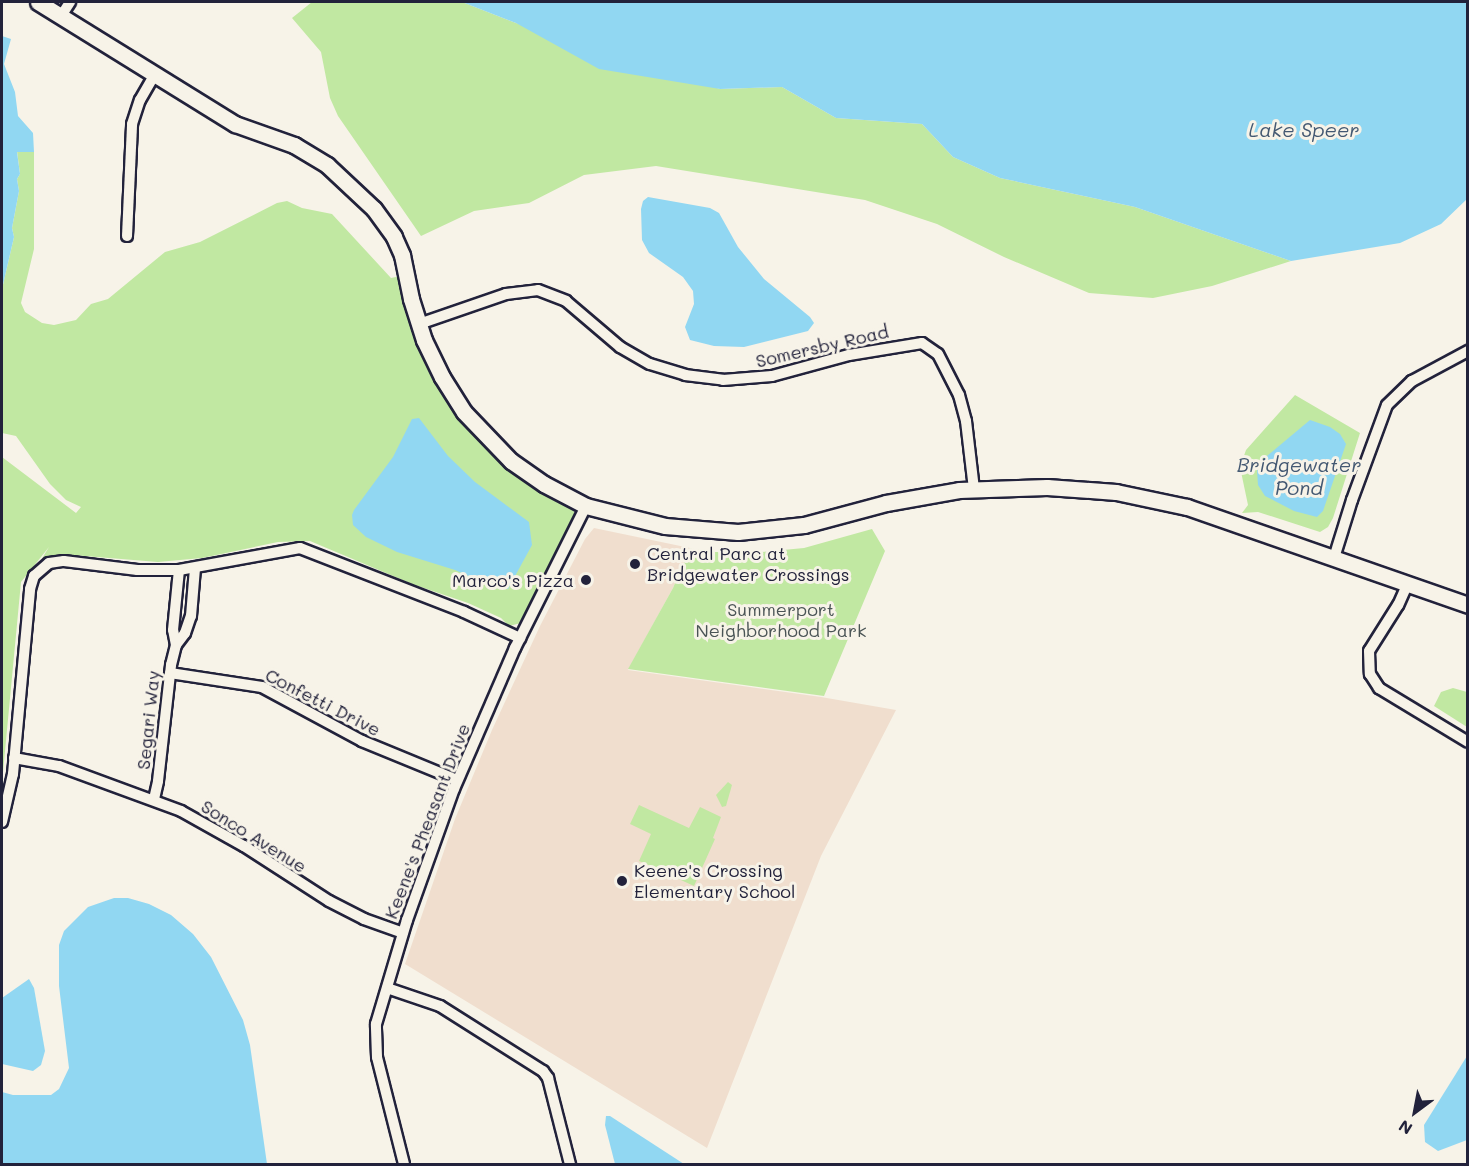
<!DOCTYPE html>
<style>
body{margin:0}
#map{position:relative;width:1469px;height:1166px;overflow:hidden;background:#f7f3e8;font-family:Mali,sans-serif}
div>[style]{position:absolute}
.built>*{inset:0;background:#f0dece}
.green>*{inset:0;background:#c1e8a2}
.water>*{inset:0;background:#91d7f2}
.roads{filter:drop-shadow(2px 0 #22223b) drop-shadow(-2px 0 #22223b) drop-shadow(0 2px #22223b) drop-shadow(0 -2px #22223b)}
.street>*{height:10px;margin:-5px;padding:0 5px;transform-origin:5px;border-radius:5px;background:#f7f3e8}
.secondary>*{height:15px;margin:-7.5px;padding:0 7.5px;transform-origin:7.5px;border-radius:7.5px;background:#f7f3e8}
.dots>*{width:16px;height:16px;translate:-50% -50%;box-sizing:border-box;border:3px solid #f7f3e8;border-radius:50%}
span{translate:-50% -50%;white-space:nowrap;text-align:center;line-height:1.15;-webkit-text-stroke:6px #f7f3e8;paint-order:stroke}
.street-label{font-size:18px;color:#22223b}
.poi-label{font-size:18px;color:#22223b}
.left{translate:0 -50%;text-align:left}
.right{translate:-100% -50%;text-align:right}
.park-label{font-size:18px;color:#4a5455}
.water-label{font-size:20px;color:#435872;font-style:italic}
.frame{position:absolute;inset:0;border:3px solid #22223b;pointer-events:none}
.north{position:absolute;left:1385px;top:1082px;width:60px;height:60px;-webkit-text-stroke:4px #f7f3e8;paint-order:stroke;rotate:212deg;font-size:16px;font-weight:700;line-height:24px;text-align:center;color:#22223b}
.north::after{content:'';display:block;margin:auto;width:21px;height:27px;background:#22223b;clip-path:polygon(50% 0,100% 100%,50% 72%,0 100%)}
</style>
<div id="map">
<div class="built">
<div style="clip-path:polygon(594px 528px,690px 548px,673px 588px,628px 670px,821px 697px,896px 710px,821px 856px,707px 1148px,405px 964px,455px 819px,492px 730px,540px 626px,585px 539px)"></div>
</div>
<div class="green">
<div style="clip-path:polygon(312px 2px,462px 2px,516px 23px,720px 89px,782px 87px,836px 118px,922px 124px,953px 157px,1000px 178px,1135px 207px,1291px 261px,1212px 286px,1153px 298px,1089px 293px,1004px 257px,937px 224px,865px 200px,656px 166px,584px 175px,529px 203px,474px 211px,421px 236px,338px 116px,330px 98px,321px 52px,292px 18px)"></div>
<div style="clip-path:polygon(17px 151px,34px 152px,34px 249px,21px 303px,25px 312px,42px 323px,54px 325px,76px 320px,91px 304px,108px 299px,165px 252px,200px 242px,277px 203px,287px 201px,302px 208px,332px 214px,391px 278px,401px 276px,466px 423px,505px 463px,571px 505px,575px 514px,574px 522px,521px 623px,509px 626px,501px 618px,468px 603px,412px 584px,310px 541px,278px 542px,202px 558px,158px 562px,60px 554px,41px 560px,49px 547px,21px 582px,2px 783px,2px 457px,76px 513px,81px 507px,66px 500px,50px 484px,16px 436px,2px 433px,2px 289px,14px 237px,12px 228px,19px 191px,17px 179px,20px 174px)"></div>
<div style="clip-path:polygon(1295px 395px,1360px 433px,1333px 518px,1328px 527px,1320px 532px,1258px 512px,1242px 513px,1248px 505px,1240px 467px,1246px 450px)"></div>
<div style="clip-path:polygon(872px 529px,885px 551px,824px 696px,628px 669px,673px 588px,690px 548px,708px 552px,761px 552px,804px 548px)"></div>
<div style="clip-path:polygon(1453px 688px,1467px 692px,1467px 727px,1434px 706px,1441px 692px)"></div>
<div style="clip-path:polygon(728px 782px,732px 785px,726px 806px,722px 807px,716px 795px)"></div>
<div style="clip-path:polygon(639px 805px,689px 828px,700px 807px,721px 817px,713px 838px,715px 839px,694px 886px,639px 861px,651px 834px,630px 824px)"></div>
</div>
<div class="water">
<div style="clip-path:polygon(462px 2px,1467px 2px,1467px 199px,1441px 224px,1400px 243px,1291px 261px,1135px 207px,1000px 178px,953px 157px,922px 124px,836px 118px,782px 87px,720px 89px,599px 69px,516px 23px)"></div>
<div style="clip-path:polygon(2px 36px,11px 39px,4px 64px,15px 92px,18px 116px,33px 133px,34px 152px,17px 152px,20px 174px,17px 179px,19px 191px,12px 228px,14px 237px,2px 289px)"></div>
<div style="clip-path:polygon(648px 197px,710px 208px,719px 213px,738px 247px,764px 279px,810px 317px,814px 323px,808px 331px,744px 347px,714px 346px,690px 340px,685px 327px,694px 304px,693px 291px,683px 277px,649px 253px,642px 240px,641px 209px,643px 201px)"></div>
<div style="clip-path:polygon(419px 418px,448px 456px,475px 482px,529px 522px,532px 545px,508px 589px,496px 588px,455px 570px,397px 552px,366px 537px,353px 525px,352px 515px,354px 510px,393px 457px,412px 419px)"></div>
<div style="clip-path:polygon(1310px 420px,1330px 427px,1340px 434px,1346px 444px,1323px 511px,1317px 517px,1294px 511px,1265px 496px,1258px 485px,1257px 471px,1261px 461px)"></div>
<div style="clip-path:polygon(114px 898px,128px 898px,149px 904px,171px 915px,193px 934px,211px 957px,243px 1020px,250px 1045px,267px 1164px,2px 1164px,2px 1092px,13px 1095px,51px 1095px,59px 1089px,69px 1068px,59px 986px,59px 945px,64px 931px,88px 907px)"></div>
<div style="clip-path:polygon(29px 979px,34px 988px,45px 1051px,41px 1065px,33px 1071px,2px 1064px,2px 998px)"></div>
<div style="clip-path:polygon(1467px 1056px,1467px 1140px,1438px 1151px,1425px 1142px,1424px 1125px)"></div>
<div style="clip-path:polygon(606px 1116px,610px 1116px,684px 1164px,615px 1164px,605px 1125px)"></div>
</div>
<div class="roads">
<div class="street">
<div style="left:61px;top:16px;width:17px;rotate:-57deg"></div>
<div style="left:127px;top:236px;width:112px;rotate:-87.4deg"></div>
<div style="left:132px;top:124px;width:25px;rotate:-72deg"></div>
<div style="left:140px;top:100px;width:30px;rotate:-60deg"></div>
<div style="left:419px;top:324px;width:92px;rotate:-19deg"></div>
<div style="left:506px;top:294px;width:32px;rotate:-7deg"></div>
<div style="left:538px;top:290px;width:30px;rotate:21deg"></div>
<div style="left:566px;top:301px;width:71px;rotate:40.4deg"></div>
<div style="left:620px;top:347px;width:34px;rotate:30deg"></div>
<div style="left:650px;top:364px;width:37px;rotate:17deg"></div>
<div style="left:685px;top:375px;width:38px;rotate:7deg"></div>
<div style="left:723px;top:380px;width:49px;rotate:-4.7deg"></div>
<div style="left:772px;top:376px;width:80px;rotate:-15.3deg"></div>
<div style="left:849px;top:355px;width:74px;rotate:-9.3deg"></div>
<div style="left:922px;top:343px;width:19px;rotate:35deg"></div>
<div style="left:938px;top:354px;width:46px;rotate:62.9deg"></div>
<div style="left:959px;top:395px;width:27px;rotate:75deg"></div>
<div style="left:966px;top:421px;width:68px;rotate:83.3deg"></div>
<div style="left:1334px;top:558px;width:61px;rotate:-72.8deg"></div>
<div style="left:1352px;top:500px;width:101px;rotate:-69.8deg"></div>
<div style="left:1387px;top:405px;width:35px;rotate:-44deg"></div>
<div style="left:1412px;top:381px;width:64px;rotate:-28.2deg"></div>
<div style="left:1408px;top:583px;width:24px;rotate:114deg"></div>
<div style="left:1398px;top:605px;width:54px;rotate:122.2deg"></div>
<div style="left:1369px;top:651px;width:23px;rotate:88deg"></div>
<div style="left:1370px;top:674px;width:17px;rotate:57deg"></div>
<div style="left:1379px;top:688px;width:104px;rotate:31.2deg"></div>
<div style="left:176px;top:645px;width:15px;rotate:-101deg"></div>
<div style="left:173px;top:630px;width:60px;rotate:-84.3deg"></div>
<div style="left:170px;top:673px;width:93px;rotate:8.7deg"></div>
<div style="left:262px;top:687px;width:114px;rotate:28.4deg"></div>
<div style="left:362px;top:741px;width:103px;rotate:22.3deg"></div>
<div style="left:14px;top:758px;width:46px;rotate:10.1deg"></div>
<div style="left:59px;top:766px;width:130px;rotate:20.2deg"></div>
<div style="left:181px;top:811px;width:72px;rotate:29.1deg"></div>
<div style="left:244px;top:846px;width:101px;rotate:32.9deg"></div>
<div style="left:329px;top:901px;width:39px;rotate:27deg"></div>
<div style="left:364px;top:919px;width:41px;rotate:19.7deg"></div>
<div style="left:154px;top:799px;width:18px;rotate:-77deg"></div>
<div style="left:158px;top:781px;width:117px;rotate:-83.6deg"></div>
<div style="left:171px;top:665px;width:21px;rotate:-76deg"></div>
<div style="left:176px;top:645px;width:15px;rotate:-53deg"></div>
<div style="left:185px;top:633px;width:18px;rotate:-71deg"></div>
<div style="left:191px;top:616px;width:48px;rotate:-85.2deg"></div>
<div style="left:2px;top:822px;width:49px;rotate:-77.1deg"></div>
<div style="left:13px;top:774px;width:186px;rotate:-84.7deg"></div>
<div style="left:30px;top:589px;width:14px;rotate:-73deg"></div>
<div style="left:34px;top:576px;width:20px;rotate:-41deg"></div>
<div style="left:49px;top:563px;width:15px;rotate:-8deg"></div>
<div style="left:64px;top:561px;width:74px;rotate:7deg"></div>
<div style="left:137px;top:570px;width:42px"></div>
<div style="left:179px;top:570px;width:123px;rotate:-10.3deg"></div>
<div style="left:300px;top:548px;width:176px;rotate:21.3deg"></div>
<div style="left:464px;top:612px;width:62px;rotate:24.9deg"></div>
<div style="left:387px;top:988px;width:56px;rotate:18.8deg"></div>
<div style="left:440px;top:1006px;width:122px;rotate:32.3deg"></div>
<div style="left:543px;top:1071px;width:9px;rotate:54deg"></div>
<div style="left:548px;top:1078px;width:89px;rotate:75.7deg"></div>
<div style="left:404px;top:1164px;width:110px;rotate:-104.2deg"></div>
<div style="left:377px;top:1057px;width:33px;rotate:-92deg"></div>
<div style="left:376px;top:1024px;width:109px;rotate:-73.4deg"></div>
<div style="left:407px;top:920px;width:139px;rotate:-70.3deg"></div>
<div style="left:454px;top:789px;width:154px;rotate:-66.6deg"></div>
<div style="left:515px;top:648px;width:159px;rotate:-63.4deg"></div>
</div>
<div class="secondary">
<div style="left:38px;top:2px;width:232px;rotate:31.8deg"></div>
<div style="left:235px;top:124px;width:63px;rotate:19.6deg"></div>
<div style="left:294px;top:145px;width:39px;rotate:31deg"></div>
<div style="left:327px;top:165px;width:64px;rotate:43.1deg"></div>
<div style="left:374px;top:209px;width:34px;rotate:54deg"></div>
<div style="left:394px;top:237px;width:20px;rotate:66deg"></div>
<div style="left:402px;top:255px;width:45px;rotate:78.4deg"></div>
<div style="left:411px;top:299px;width:43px;rotate:72.4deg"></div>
<div style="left:424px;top:340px;width:41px;rotate:64.1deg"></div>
<div style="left:442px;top:377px;width:41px;rotate:57.8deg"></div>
<div style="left:464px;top:412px;width:68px;rotate:46.2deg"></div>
<div style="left:511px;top:461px;width:40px;rotate:34.9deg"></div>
<div style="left:544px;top:484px;width:47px;rotate:27.6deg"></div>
<div style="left:586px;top:506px;width:81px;rotate:14.2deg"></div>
<div style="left:665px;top:526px;width:73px;rotate:4.7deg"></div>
<div style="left:738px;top:532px;width:66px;rotate:-6.1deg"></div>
<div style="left:804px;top:525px;width:85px;rotate:-15deg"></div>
<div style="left:886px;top:503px;width:74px;rotate:-10.1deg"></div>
<div style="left:959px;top:490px;width:88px;rotate:-2deg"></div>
<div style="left:1047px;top:487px;width:69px;rotate:4.1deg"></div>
<div style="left:1116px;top:492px;width:73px;rotate:11.9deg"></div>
<div style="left:1187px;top:507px;width:298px;rotate:19.2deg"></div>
</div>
</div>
<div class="dots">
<div style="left:635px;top:564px;background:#22223b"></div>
<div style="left:586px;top:580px;background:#22223b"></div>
<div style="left:622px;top:881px;background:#22223b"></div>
</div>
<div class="street-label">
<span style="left:822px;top:346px;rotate:-13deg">Somersby Road</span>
<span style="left:323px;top:702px;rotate:27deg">Confetti Drive</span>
<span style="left:148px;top:720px;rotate:-84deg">Segari Way</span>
<span style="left:427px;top:821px;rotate:-69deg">Keene's Pheasant Drive</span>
<span style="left:254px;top:836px;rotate:32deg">Sonco Avenue</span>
</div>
<div class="poi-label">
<span class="left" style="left:647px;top:564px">Central Parc at<br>Bridgewater Crossings</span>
<span class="right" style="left:574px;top:580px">Marco's Pizza</span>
<span class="left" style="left:634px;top:881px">Keene's Crossing<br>Elementary School</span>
</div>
<div class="park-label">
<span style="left:781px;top:620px">Summerport<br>Neighborhood Park</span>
</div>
<div class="water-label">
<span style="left:1304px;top:129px">Lake Speer</span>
<span style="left:1299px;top:476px">Bridgewater<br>Pond</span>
</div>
<div class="frame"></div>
<div class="north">N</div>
</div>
